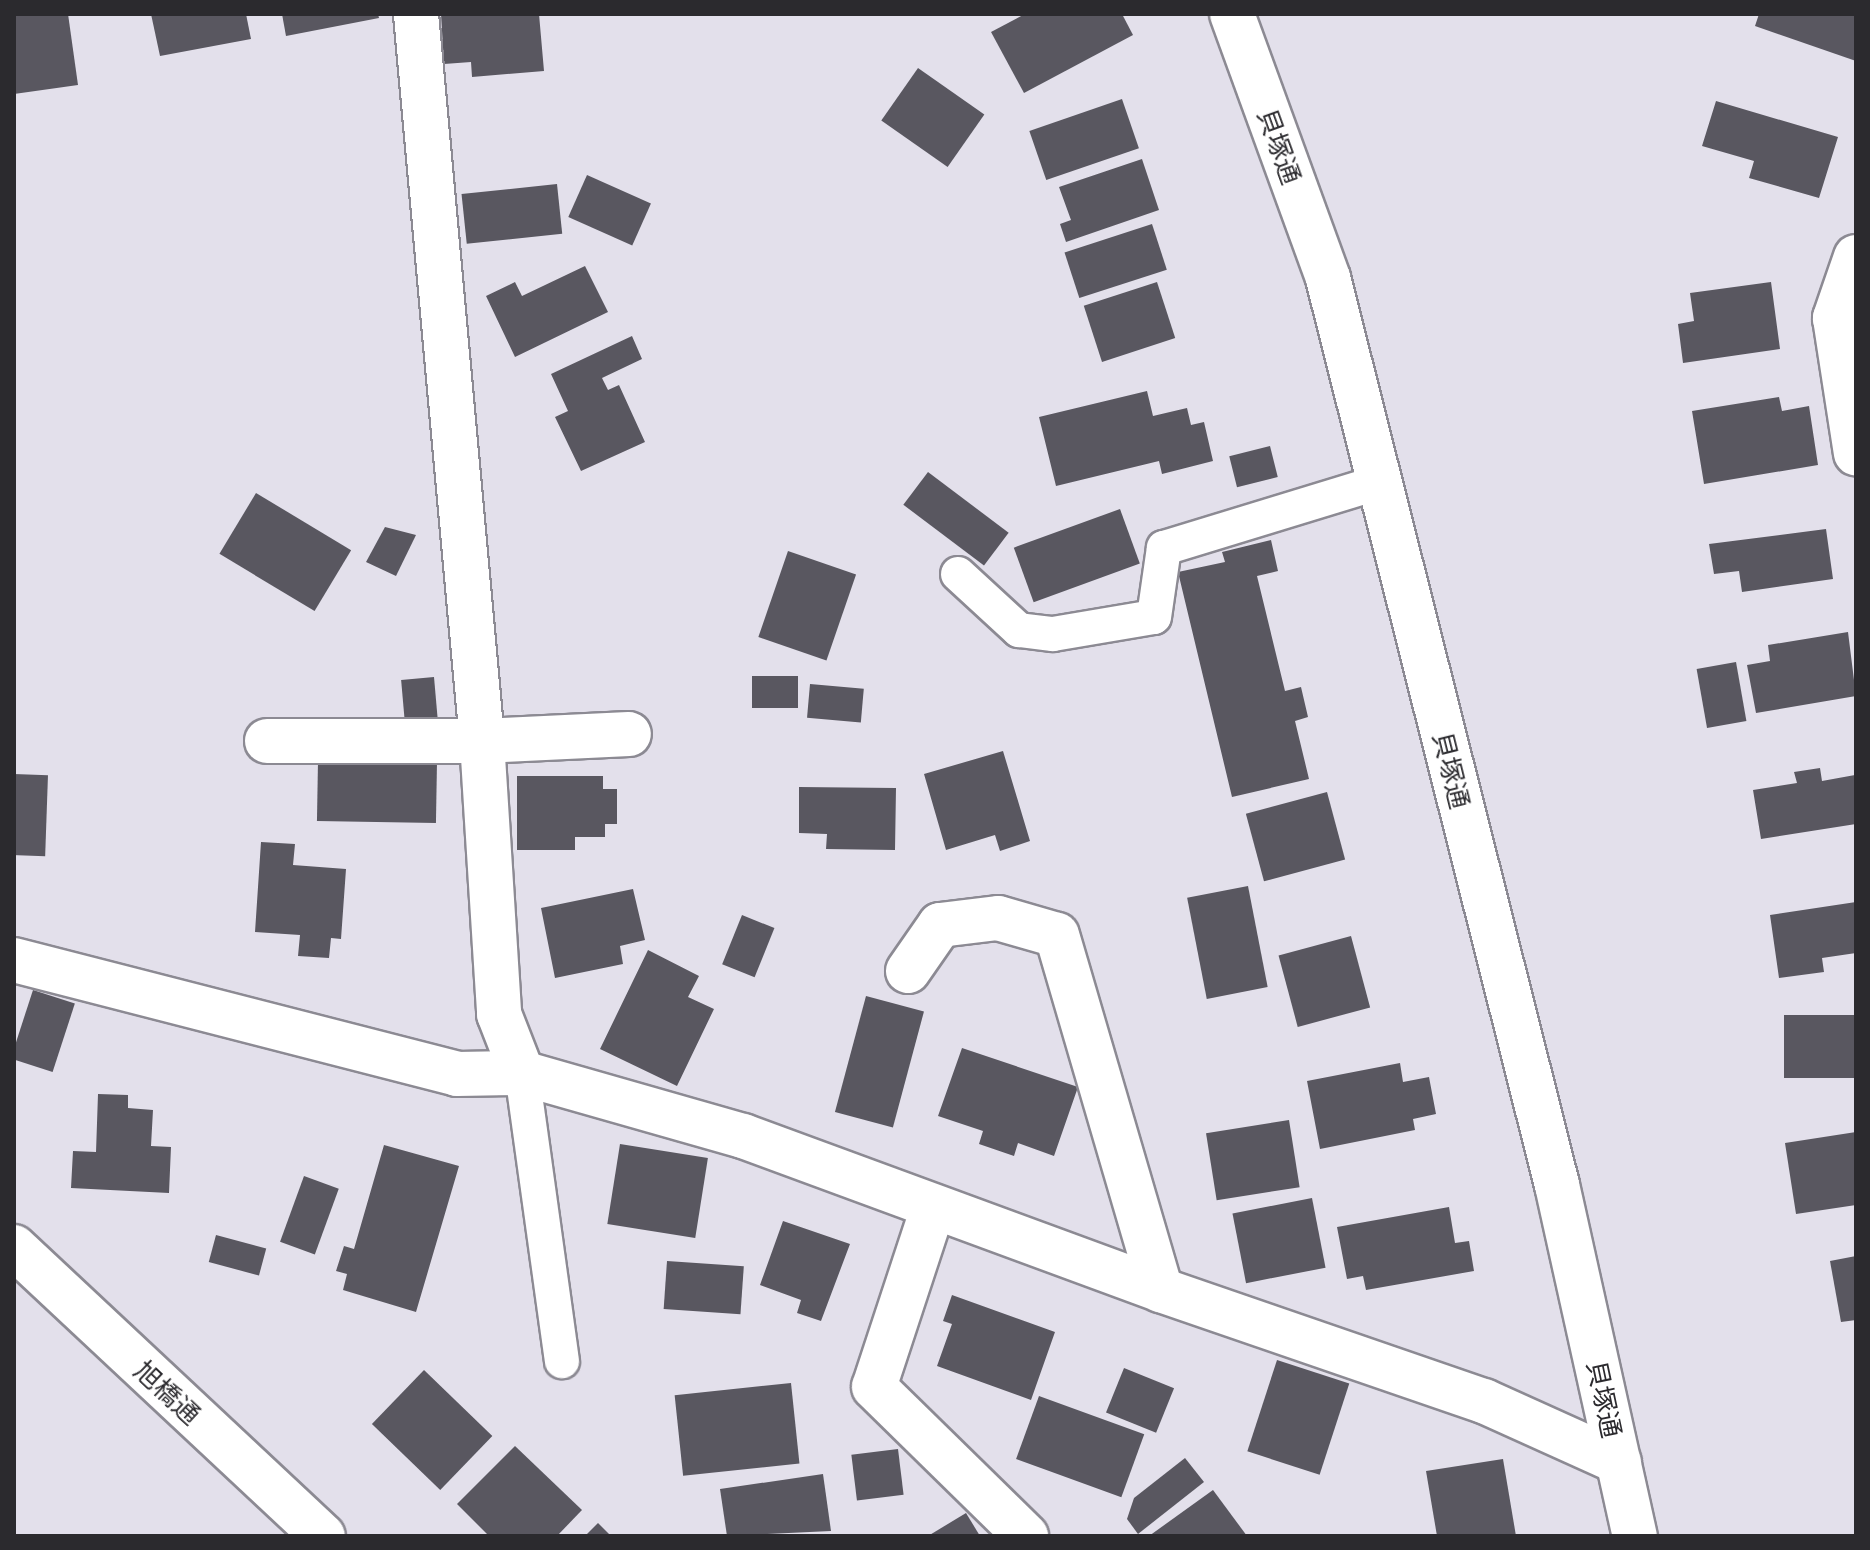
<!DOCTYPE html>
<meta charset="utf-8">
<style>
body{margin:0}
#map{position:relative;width:1870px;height:1550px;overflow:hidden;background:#e3e0eb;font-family:Barlow,"Noto Sans JP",sans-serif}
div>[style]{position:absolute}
.building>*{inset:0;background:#595760;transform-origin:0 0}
.roads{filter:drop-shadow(2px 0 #8c8a93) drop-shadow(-2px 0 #8c8a93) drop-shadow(0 2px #8c8a93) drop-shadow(0 -2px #8c8a93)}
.service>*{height:34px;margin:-17px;padding:0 17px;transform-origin:17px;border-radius:17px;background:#fff}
.minor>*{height:44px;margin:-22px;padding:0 22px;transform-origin:22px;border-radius:22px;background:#fff}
.tertiary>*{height:44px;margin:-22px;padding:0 22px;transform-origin:22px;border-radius:22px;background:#fff}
span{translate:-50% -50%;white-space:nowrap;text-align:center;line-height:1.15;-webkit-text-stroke:8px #fff;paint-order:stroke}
.street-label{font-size:26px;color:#2b2a2e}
.frame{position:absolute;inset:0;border:16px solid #2b2a2e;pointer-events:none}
</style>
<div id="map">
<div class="building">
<div style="clip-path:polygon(14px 14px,68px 14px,78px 85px,14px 94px)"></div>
<div style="clip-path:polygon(151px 14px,246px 14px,251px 39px,160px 56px)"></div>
<div style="clip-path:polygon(282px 14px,378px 14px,379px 18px,286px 36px)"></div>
<div style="clip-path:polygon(441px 14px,539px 14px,544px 71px,472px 77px,471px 62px,444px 64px)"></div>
<div style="clip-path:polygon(1025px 14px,1122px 14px,1133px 35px,1024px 93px,991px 32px)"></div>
<div style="clip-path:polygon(1759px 14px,1856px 14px,1856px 61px,1755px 26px)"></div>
<div style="left:918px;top:68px;width:81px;height:64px;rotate:35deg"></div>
<div style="left:1122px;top:99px;width:52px;height:98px;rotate:71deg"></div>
<div style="clip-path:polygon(1716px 101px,1838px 137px,1819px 198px,1749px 178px,1754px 161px,1702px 146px)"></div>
<div style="clip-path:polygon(1142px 159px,1159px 210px,1066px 242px,1060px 224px,1071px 220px,1059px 187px)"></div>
<div style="left:587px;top:175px;width:70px;height:46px;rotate:24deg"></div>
<div style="left:557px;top:184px;width:50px;height:96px;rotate:84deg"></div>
<div style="left:1152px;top:224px;width:48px;height:92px;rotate:72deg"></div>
<div style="clip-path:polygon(585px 266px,608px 312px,515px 357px,486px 296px,515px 282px,522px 296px)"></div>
<div style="left:1157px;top:282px;width:59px;height:77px;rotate:72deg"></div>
<div style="clip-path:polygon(1771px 282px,1780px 349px,1683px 363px,1678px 324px,1694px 321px,1690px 293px)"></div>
<div style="clip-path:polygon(632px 336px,642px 359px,602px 378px,608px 390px,619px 385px,645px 442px,581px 471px,555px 417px,568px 411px,551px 374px)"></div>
<div style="clip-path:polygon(1147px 391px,1153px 416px,1187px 408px,1191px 425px,1204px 422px,1213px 461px,1162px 474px,1159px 461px,1056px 486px,1039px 417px)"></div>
<div style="clip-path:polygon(1779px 397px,1782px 411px,1809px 406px,1818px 465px,1704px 484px,1692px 411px)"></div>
<div style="left:1270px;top:446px;width:32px;height:42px;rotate:76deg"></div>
<div style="left:928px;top:472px;width:101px;height:41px;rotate:37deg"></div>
<div style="left:256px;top:493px;width:111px;height:71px;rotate:31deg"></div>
<div style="left:1120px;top:509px;width:58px;height:113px;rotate:70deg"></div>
<div style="clip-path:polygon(385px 527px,416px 535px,396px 576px,366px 562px)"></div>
<div style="clip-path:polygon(1826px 529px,1833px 579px,1742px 592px,1739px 571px,1714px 574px,1709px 544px)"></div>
<div style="clip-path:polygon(1271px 540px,1278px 571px,1257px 576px,1285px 691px,1301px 687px,1308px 717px,1295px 721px,1309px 779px,1232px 797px,1178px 572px,1225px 562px,1222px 552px)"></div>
<div style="left:788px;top:551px;width:72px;height:91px;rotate:19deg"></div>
<div style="clip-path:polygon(1848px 632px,1856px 696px,1756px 713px,1747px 665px,1770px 661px,1768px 645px)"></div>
<div style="left:1736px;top:662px;width:60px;height:40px;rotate:80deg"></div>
<div style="left:752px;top:676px;width:46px;height:32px"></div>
<div style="left:434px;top:677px;width:48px;height:33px;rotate:85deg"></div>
<div style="left:810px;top:684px;width:54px;height:34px;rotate:5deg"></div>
<div style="clip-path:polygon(1003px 751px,1030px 841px,1000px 851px,995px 835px,946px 850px,924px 774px)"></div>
<div style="left:318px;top:761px;width:119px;height:60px;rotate:1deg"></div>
<div style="clip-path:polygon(1820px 768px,1822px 781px,1855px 775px,1856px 824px,1761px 839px,1753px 790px,1797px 783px,1794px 772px)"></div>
<div style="left:14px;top:774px;width:34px;height:81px;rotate:2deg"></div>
<div style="clip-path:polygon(517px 776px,603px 776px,603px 789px,617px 789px,617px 824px,605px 824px,605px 837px,575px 837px,575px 850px,517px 850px)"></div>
<div style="clip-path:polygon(799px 787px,896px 788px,895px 850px,826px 849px,827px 834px,799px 833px)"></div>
<div style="left:1327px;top:792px;width:70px;height:84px;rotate:75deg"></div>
<div style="clip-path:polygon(261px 842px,295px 844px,293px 865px,346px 869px,341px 939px,331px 938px,329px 958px,298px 956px,300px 935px,255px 932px)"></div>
<div style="left:1248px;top:886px;width:103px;height:62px;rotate:79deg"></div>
<div style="clip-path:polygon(633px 889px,645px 940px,620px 946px,623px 964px,555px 978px,541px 908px)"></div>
<div style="clip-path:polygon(1856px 902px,1856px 953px,1822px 958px,1824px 972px,1779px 978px,1770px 915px)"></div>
<div style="left:742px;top:915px;width:35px;height:53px;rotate:22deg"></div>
<div style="left:1351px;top:936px;width:74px;height:75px;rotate:75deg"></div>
<div style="clip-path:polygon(648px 950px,699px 976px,688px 997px,714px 1009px,677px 1086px,600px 1049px)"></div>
<div style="left:33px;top:990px;width:44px;height:72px;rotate:18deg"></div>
<div style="left:866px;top:996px;width:60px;height:120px;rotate:15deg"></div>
<div style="left:1856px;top:1015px;width:63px;height:72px;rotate:90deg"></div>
<div style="clip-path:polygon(962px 1048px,1078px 1087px,1054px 1156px,1018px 1143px,1014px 1156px,979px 1144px,983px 1131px,938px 1116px)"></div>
<div style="clip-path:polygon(1400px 1063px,1403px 1082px,1429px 1077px,1436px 1114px,1413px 1119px,1415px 1130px,1320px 1149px,1307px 1081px)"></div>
<div style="clip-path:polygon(98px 1094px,128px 1095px,128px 1108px,153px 1110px,151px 1146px,171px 1147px,169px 1193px,71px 1188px,73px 1151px,96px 1152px)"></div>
<div style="left:1289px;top:1120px;width:68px;height:84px;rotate:81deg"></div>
<div style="clip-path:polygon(1856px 1132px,1856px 1205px,1796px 1214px,1785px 1143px)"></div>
<div style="left:620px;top:1144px;width:89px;height:81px;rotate:9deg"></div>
<div style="clip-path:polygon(384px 1145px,459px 1166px,416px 1312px,343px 1290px,347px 1274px,336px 1271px,344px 1246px,354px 1249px)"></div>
<div style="left:304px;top:1176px;width:37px;height:70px;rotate:20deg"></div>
<div style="left:1312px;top:1198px;width:71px;height:81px;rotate:79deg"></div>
<div style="clip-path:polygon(1449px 1207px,1455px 1243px,1469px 1241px,1474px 1271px,1366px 1290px,1363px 1276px,1347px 1279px,1337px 1227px)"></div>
<div style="clip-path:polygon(783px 1221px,850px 1244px,821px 1321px,797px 1313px,801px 1300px,760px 1285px)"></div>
<div style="left:216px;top:1235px;width:52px;height:28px;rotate:15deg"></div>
<div style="clip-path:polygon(1856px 1256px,1856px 1320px,1841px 1322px,1830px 1261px)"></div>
<div style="left:667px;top:1261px;width:77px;height:48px;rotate:4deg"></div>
<div style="clip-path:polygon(952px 1295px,1055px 1332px,1031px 1400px,937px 1366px,952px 1324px,943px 1321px)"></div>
<div style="left:1277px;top:1360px;width:76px;height:96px;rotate:18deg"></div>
<div style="left:1124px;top:1368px;width:54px;height:48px;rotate:22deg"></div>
<div style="left:424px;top:1370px;width:95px;height:75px;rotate:44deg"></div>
<div style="left:791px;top:1383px;width:81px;height:117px;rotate:84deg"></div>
<div style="left:1039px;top:1396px;width:112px;height:67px;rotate:20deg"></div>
<div style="clip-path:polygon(515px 1446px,582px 1510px,557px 1536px,489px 1536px,457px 1504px)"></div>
<div style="left:898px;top:1449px;width:46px;height:47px;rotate:83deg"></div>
<div style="clip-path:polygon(1185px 1458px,1204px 1482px,1138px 1534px,1127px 1519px,1134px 1498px)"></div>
<div style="clip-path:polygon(1503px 1459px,1516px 1536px,1437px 1536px,1426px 1471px)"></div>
<div style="clip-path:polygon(823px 1474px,831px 1531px,727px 1536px,720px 1489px)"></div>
<div style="clip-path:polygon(1213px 1490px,1247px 1536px,1149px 1536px)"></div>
<div style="clip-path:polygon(966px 1513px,980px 1536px,928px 1536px)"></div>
<div style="clip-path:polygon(598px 1523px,611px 1536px,585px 1536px)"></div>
</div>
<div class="roads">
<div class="service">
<div style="left:958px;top:574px;width:83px;rotate:42.6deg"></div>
<div style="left:1019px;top:630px;width:34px;rotate:7deg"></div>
<div style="left:1053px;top:634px;width:102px;rotate:-9.6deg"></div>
<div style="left:1154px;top:617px;width:70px;rotate:-81.8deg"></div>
<div style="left:1164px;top:548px;width:226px;rotate:-17deg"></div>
<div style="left:522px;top:1073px;width:291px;rotate:82.1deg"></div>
</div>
<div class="minor">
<div style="left:416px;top:14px;width:730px;rotate:84.81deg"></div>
<div style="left:482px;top:741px;width:274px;rotate:86.4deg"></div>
<div style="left:499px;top:1014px;width:63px;rotate:68.7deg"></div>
<div style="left:1856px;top:257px;width:65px;rotate:109deg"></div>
<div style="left:1835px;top:318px;width:137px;rotate:81.2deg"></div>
<div style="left:267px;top:741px;width:215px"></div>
<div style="left:482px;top:741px;width:147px;rotate:-2.7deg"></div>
<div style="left:14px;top:960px;width:457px;rotate:14.4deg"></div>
<div style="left:457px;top:1074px;width:65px;rotate:-0.9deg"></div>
<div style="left:522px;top:1073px;width:230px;rotate:15.9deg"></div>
<div style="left:743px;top:1136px;width:445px;rotate:20.2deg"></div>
<div style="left:1161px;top:1290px;width:342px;rotate:19deg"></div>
<div style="left:1484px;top:1401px;width:148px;rotate:24.3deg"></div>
<div style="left:908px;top:971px;width:56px;rotate:-55.2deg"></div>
<div style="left:940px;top:925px;width:58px;rotate:-6.9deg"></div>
<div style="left:998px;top:918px;width:61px;rotate:16.1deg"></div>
<div style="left:1057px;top:935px;width:370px;rotate:73.7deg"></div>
<div style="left:933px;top:1208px;width:188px;rotate:108.2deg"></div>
<div style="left:874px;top:1387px;width:213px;rotate:44.4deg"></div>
</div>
<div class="tertiary">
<div style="left:1232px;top:14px;width:281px;rotate:70deg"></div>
<div style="left:1328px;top:278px;width:935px;rotate:75.83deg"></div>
<div style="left:1557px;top:1185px;width:360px;rotate:77.5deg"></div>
<div style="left:14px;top:1247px;width:423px;rotate:43.1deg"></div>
</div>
</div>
<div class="street-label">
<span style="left:1280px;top:146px;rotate:70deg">貝塚通</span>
<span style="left:1452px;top:770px;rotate:76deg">貝塚通</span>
<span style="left:168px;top:1392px;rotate:43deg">旭橋通</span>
<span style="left:1605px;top:1399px;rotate:78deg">貝塚通</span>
</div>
<div class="frame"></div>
</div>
